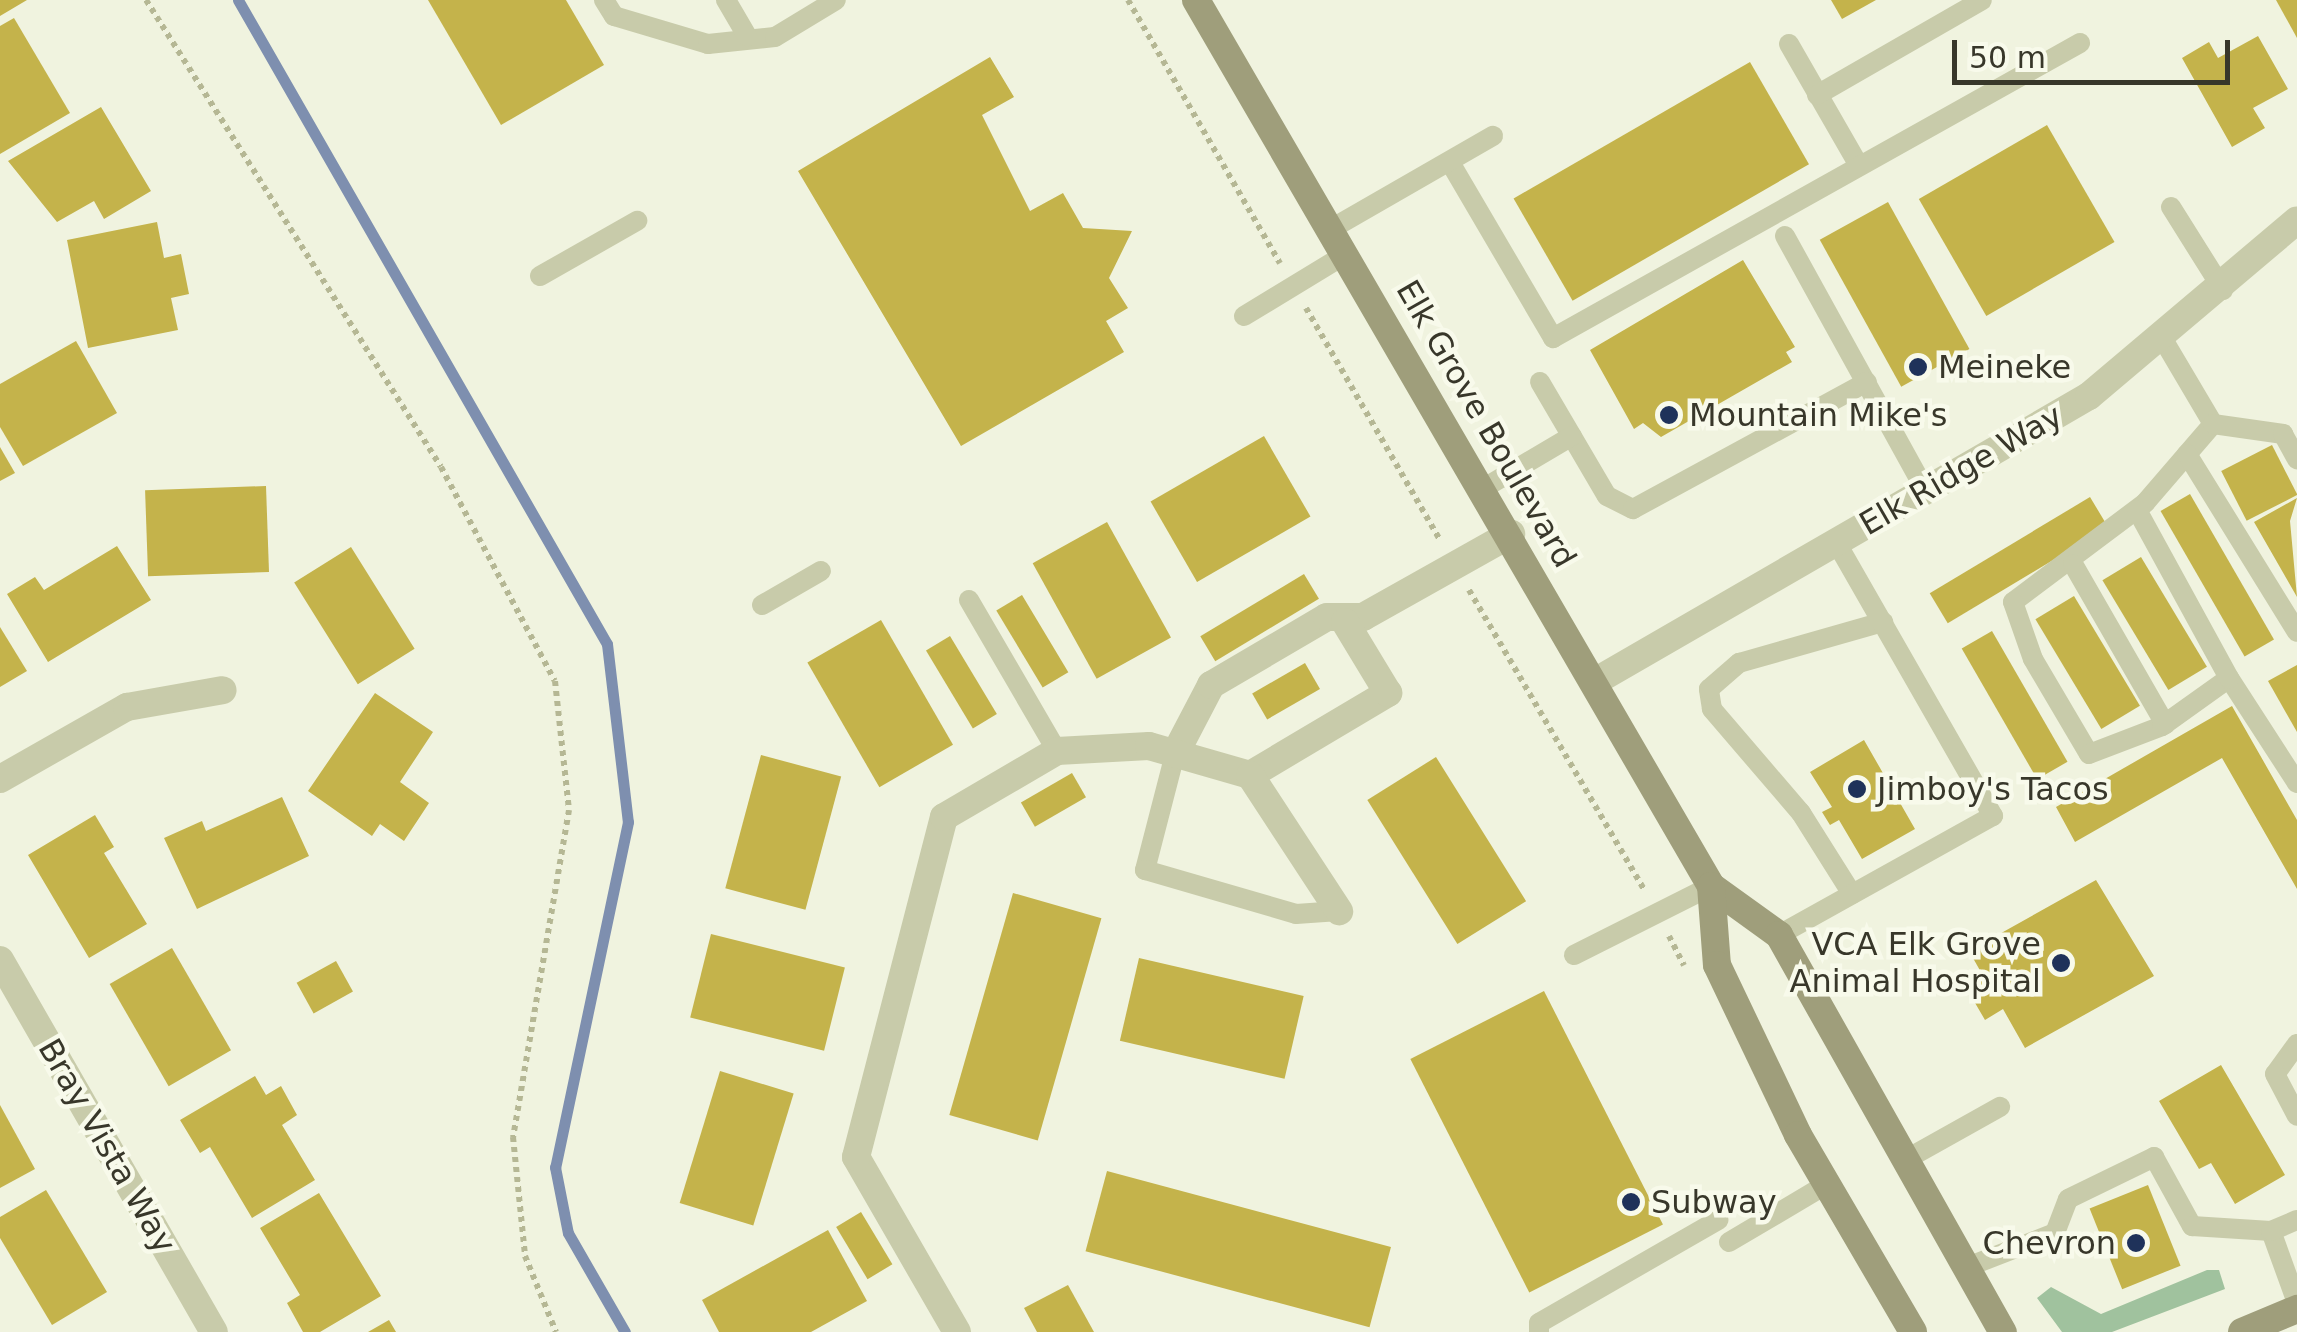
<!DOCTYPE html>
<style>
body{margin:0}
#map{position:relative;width:2297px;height:1332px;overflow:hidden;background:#f0f3df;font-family:"DejaVu Sans",sans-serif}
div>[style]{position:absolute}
.green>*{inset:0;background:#a0c29e}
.stream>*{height:11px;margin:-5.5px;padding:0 5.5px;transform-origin:5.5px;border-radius:5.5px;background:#7e8faf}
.building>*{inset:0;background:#c4b34b;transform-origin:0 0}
.path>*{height:6px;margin-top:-3px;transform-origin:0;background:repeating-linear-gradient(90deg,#b5b794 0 5px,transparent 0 10px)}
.service>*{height:20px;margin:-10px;padding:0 10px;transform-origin:10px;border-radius:10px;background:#c8cbaa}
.minor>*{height:28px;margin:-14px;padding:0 14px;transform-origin:14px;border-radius:14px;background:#c8cbaa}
.secondary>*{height:28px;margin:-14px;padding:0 14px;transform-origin:14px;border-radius:14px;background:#9f9e7b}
.dots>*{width:28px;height:28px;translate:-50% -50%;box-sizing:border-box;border:5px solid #f8faeb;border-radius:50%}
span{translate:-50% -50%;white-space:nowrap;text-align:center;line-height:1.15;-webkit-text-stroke:9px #f8faeb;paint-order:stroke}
.poi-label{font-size:32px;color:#38372a}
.left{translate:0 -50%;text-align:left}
.right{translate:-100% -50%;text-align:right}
.street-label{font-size:32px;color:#38372a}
.scale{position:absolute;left:1952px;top:40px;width:278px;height:45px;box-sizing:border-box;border:5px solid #38372a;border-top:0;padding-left:12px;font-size:30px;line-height:35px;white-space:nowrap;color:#38372a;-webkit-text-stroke:8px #f8faeb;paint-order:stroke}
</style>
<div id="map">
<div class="green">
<div style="clip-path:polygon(2207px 1270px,2219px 1270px,2225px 1289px,2112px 1332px,2062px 1332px,2037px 1298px,2051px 1287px,2101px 1314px)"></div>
</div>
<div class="stream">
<div style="left:238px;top:0;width:742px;rotate:60.19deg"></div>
<div style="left:607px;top:644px;width:179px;rotate:83.3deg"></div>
<div style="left:628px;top:822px;width:353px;rotate:101.9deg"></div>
<div style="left:555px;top:1167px;width:67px;rotate:78.9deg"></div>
<div style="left:568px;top:1233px;width:114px;rotate:60.1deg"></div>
</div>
<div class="building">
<div style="clip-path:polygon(0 0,27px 0,0 16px)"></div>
<div style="clip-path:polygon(428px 0,566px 0,604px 65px,501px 125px)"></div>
<div style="clip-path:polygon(1831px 0,1876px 0,1842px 19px)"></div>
<div style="clip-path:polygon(2276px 0,2297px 0,2297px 38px)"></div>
<div style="clip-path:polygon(14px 18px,70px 113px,0 154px,0 26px)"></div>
<div style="clip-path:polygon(2258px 36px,2288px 89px,2253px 108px,2265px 128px,2232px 147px,2182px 58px,2209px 42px,2218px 58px)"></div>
<div style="clip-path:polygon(990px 57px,1014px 97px,982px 115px,1030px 211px,1063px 193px,1083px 228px,1132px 231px,1109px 278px,1128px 308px,1106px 321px,1124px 352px,961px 446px,798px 171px)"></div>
<div style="left:1750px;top:62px;width:118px;height:273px;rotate:60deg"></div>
<div style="clip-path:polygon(101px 107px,151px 191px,104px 219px,94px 201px,57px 222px,8px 161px)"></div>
<div style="left:2047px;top:125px;width:135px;height:148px;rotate:60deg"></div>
<div style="left:1888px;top:202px;width:168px;height:78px;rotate:61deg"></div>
<div style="clip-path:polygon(157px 222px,164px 258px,181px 254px,189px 294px,171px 298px,178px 330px,88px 348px,67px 240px)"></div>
<div style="clip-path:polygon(1743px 260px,1795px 347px,1786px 352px,1792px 362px,1661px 437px,1643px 423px,1634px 429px,1590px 350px)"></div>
<div style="clip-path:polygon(76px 341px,117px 413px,23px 466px,0 427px,0 384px)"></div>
<div style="left:1264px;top:436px;width:93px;height:131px;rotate:60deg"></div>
<div style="left:2272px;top:445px;width:56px;height:57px;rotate:63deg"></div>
<div style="clip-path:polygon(0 447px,15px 473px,0 481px)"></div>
<div style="left:266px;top:486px;width:86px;height:121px;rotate:88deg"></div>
<div style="left:2190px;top:494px;width:168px;height:34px;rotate:60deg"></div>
<div style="left:2090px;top:497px;width:35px;height:187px;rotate:59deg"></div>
<div style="clip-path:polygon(2297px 498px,2290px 521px,2297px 597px,2254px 522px)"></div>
<div style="left:1107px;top:522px;width:132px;height:85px;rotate:61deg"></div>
<div style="clip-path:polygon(117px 546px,151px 600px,48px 662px,7px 594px,35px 577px,44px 590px)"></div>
<div style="left:351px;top:547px;width:120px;height:67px;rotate:58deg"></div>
<div style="left:2141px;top:557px;width:128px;height:45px;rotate:59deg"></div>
<div style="left:1304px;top:574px;width:29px;height:121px;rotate:59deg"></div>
<div style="left:1022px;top:595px;width:90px;height:30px;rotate:59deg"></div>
<div style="left:2074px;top:596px;width:128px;height:45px;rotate:59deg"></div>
<div style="left:881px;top:620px;width:144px;height:85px;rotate:60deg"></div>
<div style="clip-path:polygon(0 627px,27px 671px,0 687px)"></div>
<div style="left:1992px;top:631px;width:151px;height:35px;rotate:60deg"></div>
<div style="left:950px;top:636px;width:91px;height:28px;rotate:59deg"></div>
<div style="left:1305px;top:663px;width:30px;height:61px;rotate:60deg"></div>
<div style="clip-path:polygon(2297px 665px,2297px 732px,2268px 681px)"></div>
<div style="clip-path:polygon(375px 693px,433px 732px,400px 782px,429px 803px,404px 841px,380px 824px,372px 836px,308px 791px)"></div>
<div style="clip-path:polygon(2232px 706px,2297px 820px,2297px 889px,2222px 758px,2075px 842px,2056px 807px)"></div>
<div style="clip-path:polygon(1864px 740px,1915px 829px,1862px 859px,1839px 820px,1830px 825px,1822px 812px,1832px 807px,1810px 772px)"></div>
<div style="left:761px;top:755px;width:83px;height:138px;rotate:15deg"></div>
<div style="left:1436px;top:757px;width:170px;height:81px;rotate:58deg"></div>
<div style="left:1072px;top:773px;width:28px;height:59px;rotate:60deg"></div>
<div style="clip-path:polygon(282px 797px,309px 856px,197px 909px,164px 838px,202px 821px,206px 831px)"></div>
<div style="clip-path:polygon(95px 815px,114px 847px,104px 853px,147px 924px,89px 958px,28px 855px)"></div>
<div style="clip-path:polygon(2096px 880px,2154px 976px,2025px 1048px,2003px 1009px,1985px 1020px,1964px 984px,1982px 974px,1969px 951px)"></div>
<div style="left:1013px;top:893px;width:92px;height:231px;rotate:16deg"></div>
<div style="left:711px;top:934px;width:138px;height:86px;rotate:14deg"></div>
<div style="left:172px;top:948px;width:118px;height:72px;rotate:60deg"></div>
<div style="left:1139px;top:958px;width:169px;height:85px;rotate:13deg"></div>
<div style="left:336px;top:961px;width:35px;height:45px;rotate:61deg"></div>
<div style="left:1544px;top:991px;width:262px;height:150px;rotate:63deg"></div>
<div style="clip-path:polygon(2221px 1065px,2285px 1175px,2235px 1204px,2211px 1163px,2199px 1169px,2159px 1101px)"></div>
<div style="left:720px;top:1071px;width:77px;height:138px;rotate:17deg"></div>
<div style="clip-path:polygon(255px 1076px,266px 1095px,281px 1086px,297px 1115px,282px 1125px,315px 1180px,252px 1218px,210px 1147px,200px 1153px,180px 1120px)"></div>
<div style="clip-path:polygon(0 1105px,35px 1169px,0 1188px)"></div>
<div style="left:1107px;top:1171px;width:294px;height:83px;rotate:15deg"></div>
<div style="left:2148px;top:1185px;width:87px;height:63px;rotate:68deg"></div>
<div style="clip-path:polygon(46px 1190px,107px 1292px,52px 1325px,0 1238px,0 1217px)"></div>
<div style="clip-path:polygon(319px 1193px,381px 1296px,320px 1332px,303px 1332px,287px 1303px,300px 1295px,260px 1228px)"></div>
<div style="left:861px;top:1212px;width:61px;height:29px;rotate:59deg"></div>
<div style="clip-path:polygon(828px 1230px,867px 1301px,811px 1332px,719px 1332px,702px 1300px)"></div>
<div style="clip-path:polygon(1068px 1285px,1094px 1332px,1037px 1332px,1024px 1308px)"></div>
<div style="clip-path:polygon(389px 1320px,396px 1332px,368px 1332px)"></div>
</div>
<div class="path">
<div style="left:146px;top:0;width:552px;rotate:57.72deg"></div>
<div style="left:441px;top:467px;width:242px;rotate:62deg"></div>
<div style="left:555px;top:681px;width:130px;rotate:83.8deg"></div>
<div style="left:569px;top:810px;width:332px;rotate:99.7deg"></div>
<div style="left:513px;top:1137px;width:120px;rotate:84.2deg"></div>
<div style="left:525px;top:1256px;width:82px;rotate:67.8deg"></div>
<div style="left:1128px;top:0;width:304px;rotate:60deg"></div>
<div style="left:1306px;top:308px;width:268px;rotate:60deg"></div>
<div style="left:1469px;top:590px;width:347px;rotate:59.7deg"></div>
<div style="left:1669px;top:936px;width:33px;rotate:63deg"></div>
</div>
<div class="service">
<div style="left:604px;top:0;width:19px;rotate:58deg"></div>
<div style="left:614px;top:16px;width:98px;rotate:16.6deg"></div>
<div style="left:708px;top:44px;width:67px;rotate:-6deg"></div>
<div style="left:775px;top:37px;width:71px;rotate:-31.2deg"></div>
<div style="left:726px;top:0;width:42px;rotate:59.7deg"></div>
<div style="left:1789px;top:44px;width:138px;rotate:60.1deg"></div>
<div style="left:1817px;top:95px;width:190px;rotate:-29.9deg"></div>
<div style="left:1451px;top:164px;width:202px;rotate:59.6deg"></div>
<div style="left:1553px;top:338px;width:604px;rotate:-29.24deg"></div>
<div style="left:2171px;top:207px;width:98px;rotate:57.9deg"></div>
<div style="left:1331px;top:229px;width:187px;rotate:-29.9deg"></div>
<div style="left:1785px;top:236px;width:291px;rotate:61.1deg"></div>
<div style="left:540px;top:276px;width:112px;rotate:-29.6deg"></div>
<div style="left:1244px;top:316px;width:119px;rotate:-31.3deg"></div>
<div style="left:2164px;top:341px;width:96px;rotate:59.4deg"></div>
<div style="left:1540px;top:382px;width:132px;rotate:59.6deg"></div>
<div style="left:1607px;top:496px;width:29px;rotate:27deg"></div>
<div style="left:1633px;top:509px;width:266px;rotate:-28.5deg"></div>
<div style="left:2213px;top:424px;width:104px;rotate:130.7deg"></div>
<div style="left:2145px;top:503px;width:165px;rotate:143.1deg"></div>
<div style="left:2013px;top:602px;width:60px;rotate:70.7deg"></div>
<div style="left:2033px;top:659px;width:110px;rotate:59.5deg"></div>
<div style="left:2089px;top:754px;width:78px;rotate:-21deg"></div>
<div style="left:2162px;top:726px;width:82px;rotate:-35.6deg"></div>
<div style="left:2229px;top:678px;width:125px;rotate:57.1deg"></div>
<div style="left:2213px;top:424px;width:71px;rotate:8.1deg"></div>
<div style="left:2283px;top:434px;width:29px;rotate:61deg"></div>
<div style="left:2187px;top:454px;width:209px;rotate:58.3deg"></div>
<div style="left:1484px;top:488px;width:102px;rotate:-30.6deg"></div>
<div style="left:2137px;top:510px;width:192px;rotate:61.3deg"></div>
<div style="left:2073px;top:564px;width:185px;rotate:60.1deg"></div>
<div style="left:969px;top:600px;width:175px;rotate:59.8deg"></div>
<div style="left:762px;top:605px;width:68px;rotate:-30deg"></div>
<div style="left:1175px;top:754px;width:120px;rotate:104.5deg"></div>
<div style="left:1145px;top:870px;width:157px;rotate:16.2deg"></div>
<div style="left:1296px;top:914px;width:43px;rotate:-4deg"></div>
<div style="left:1852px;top:894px;width:96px;rotate:-122.2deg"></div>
<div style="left:1801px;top:813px;width:137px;rotate:-130.6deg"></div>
<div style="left:1712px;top:709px;width:20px;rotate:-99deg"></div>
<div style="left:1709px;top:689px;width:40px;rotate:-41deg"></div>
<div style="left:1739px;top:663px;width:150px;rotate:-15.9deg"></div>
<div style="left:1779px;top:935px;width:245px;rotate:-29.1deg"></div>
<div style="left:1993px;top:816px;width:316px;rotate:-119.8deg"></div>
<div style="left:1574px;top:955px;width:153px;rotate:-26.7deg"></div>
<div style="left:2297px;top:1044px;width:37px;rotate:126deg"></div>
<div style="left:2275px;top:1074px;width:47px;rotate:62.4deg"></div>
<div style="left:1905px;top:1160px;width:109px;rotate:-29.2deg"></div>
<div style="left:2271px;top:1231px;width:77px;rotate:70.1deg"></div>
<div style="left:1729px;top:1242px;width:114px;rotate:-30.6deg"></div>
<div style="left:1967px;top:1267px;width:94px;rotate:-21.1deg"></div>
<div style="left:2055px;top:1233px;width:36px;rotate:-69deg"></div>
<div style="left:2068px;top:1199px;width:96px;rotate:-26deg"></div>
<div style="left:2154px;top:1157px;width:79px;rotate:61.2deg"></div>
<div style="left:2192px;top:1226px;width:79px;rotate:3.6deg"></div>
<div style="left:2271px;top:1231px;width:28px;rotate:-23deg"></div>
<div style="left:1539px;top:1332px;width:9px;rotate:-90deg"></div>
<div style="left:1539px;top:1323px;width:207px;rotate:-29.9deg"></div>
</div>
<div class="minor">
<div style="left:1596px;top:681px;width:569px;rotate:-30.03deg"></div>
<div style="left:2089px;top:396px;width:272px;rotate:-40.2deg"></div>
<div style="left:1175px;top:754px;width:78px;rotate:-62.4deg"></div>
<div style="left:1211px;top:685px;width:134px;rotate:-30.4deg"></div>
<div style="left:1327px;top:617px;width:36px"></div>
<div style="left:1363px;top:617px;width:170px;rotate:-29.3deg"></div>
<div style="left:1250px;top:775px;width:161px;rotate:-30.7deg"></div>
<div style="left:1388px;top:693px;width:83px;rotate:-121.2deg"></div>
<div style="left:0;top:779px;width:146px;rotate:-29.6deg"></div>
<div style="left:127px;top:707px;width:97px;rotate:-10deg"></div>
<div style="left:0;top:960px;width:429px;rotate:60.1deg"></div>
<div style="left:957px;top:1332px;width:202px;rotate:-120deg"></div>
<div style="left:856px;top:1157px;width:351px;rotate:-75.5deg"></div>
<div style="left:944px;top:817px;width:131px;rotate:-30.3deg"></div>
<div style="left:1057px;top:751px;width:92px;rotate:-3.1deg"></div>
<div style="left:1149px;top:746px;width:105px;rotate:16deg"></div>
<div style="left:1250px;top:775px;width:163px;rotate:56.8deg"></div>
</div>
<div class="secondary">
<div style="left:1196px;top:0;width:1025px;rotate:59.83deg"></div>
<div style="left:1711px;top:886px;width:84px;rotate:35.8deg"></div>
<div style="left:1779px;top:935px;width:456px;rotate:60.6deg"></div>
<div style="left:1711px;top:886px;width:79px;rotate:85.7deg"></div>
<div style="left:1717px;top:965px;width:188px;rotate:64.5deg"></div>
<div style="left:1798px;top:1135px;width:228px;rotate:59.7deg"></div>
<div style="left:2242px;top:1332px;width:60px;rotate:-22.7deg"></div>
</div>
<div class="dots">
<div style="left:1918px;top:367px;background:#1f325a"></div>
<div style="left:1669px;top:415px;background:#1f325a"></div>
<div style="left:1857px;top:789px;background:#1f325a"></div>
<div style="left:2061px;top:963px;background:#1f325a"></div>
<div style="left:1631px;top:1202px;background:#1f325a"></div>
<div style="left:2136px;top:1243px;background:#1f325a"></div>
</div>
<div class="poi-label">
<span class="left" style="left:1938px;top:367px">Meineke</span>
<span class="left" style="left:1689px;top:415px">Mountain Mike's</span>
<span class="left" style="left:1877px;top:789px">Jimboy's Tacos</span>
<span class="right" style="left:2041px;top:963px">VCA Elk Grove<br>Animal Hospital</span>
<span class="left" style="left:1651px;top:1202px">Subway</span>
<span class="right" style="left:2116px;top:1243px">Chevron</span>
</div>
<div class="street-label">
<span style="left:1486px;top:424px;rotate:60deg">Elk Grove Boulevard</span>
<span style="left:1961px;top:470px;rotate:-30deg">Elk Ridge Way</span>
<span style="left:107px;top:1146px;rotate:60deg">Bray Vista Way</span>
</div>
<div class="scale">50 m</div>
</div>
